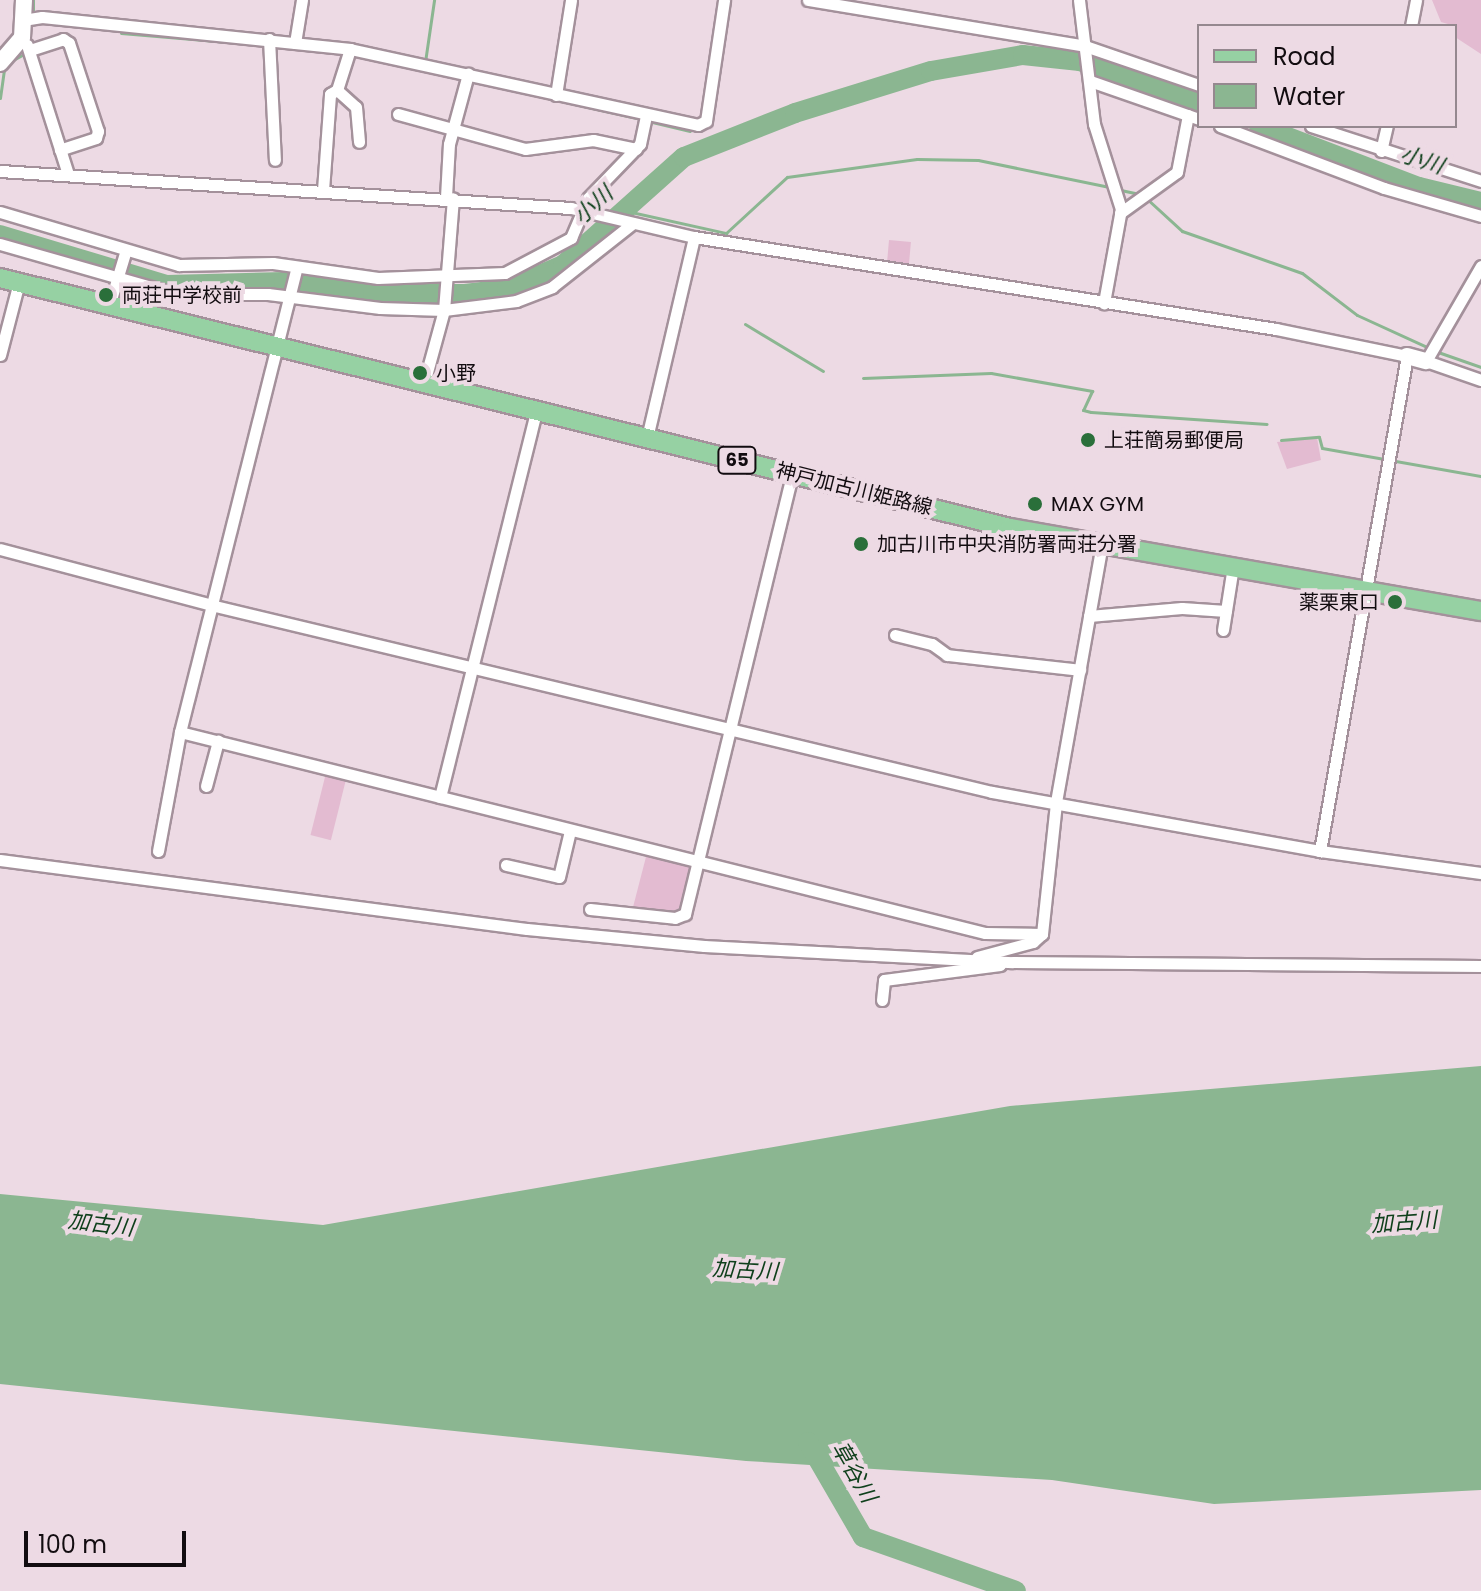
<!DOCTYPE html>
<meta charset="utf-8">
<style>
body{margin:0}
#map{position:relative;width:1481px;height:1591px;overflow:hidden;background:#eddae4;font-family:Poppins,"Noto Sans JP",sans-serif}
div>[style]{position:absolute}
.green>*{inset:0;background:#e3bbd1;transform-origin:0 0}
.water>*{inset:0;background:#8bb691}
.stream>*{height:3px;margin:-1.5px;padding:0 1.5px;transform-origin:1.5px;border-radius:1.5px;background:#8bb691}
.river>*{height:20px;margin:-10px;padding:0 10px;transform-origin:10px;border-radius:10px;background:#8bb691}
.roads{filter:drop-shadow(2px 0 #a4919b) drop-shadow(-2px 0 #a4919b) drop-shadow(0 2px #a4919b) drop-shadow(0 -2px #a4919b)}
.street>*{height:11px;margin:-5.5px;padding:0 5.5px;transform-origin:5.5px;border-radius:5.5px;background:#fff}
.secondary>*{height:16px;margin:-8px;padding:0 8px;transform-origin:8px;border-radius:8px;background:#fff}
.primary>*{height:18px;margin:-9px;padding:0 9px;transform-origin:9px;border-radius:9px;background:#96d1a3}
.dots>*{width:22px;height:22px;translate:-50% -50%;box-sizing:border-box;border:4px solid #eddae4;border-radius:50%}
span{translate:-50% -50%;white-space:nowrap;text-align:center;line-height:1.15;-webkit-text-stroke:8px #eddae4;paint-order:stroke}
.shield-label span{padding:2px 6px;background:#eddae4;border:2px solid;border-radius:6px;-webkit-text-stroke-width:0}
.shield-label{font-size:18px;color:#120c10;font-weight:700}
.poi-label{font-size:20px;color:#120c10}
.left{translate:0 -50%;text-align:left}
.right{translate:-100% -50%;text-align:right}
.street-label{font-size:20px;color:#120c10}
.water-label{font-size:22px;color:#0f401c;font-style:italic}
.legend{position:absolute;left:1197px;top:24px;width:260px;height:104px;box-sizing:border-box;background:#eddae4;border:2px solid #95888f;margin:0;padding:10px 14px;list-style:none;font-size:24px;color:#120c10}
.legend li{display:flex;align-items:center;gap:16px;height:40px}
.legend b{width:40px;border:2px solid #95888f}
.scale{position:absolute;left:24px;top:1531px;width:162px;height:36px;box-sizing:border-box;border:4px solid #120c10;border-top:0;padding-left:10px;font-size:24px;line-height:28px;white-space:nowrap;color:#120c10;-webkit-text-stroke:6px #eddae4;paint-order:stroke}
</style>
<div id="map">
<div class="green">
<div style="clip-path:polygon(1432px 0,1481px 0,1481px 54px,1455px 37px,1455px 26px,1441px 22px)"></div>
<div style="left:889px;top:240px;width:22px;height:25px;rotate:5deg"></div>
<div style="clip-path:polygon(1317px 438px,1321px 460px,1287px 469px,1277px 442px)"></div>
<div style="left:326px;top:773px;width:21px;height:64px;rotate:14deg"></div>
<div style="clip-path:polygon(647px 853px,693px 865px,682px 912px,632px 911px)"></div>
</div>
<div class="water">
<div style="clip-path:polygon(1481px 1066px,1481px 1490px,1214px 1504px,1052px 1480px,746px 1461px,0 1384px,0 1194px,323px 1225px,1010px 1106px)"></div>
</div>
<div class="stream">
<div style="left:33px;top:10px;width:10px;rotate:-90deg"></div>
<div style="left:121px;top:33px;width:107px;rotate:4.8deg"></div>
<div style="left:13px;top:60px;width:13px;rotate:-29deg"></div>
<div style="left:425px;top:62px;width:63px;rotate:-81.7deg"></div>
<div style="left:472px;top:81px;width:172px;rotate:12.7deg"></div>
<div style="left:0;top:98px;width:30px;rotate:-82deg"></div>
<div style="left:648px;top:121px;width:43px;rotate:13.4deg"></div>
<div style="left:1116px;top:189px;width:25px;rotate:12deg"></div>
<div style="left:1146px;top:198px;width:49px;rotate:42.5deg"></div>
<div style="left:1182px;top:231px;width:127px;rotate:19.3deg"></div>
<div style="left:1302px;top:273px;width:69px;rotate:37.4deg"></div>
<div style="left:1357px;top:315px;width:79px;rotate:24.6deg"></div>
<div style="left:622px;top:210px;width:107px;rotate:12.5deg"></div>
<div style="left:726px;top:233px;width:83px;rotate:-42.6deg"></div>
<div style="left:787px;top:177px;width:131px;rotate:-7.9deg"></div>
<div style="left:917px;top:159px;width:61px;rotate:0.9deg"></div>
<div style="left:978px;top:160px;width:134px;rotate:11.6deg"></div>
<div style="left:745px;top:324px;width:91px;rotate:31.1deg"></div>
<div style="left:1435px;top:351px;width:49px;rotate:19.2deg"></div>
<div style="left:863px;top:378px;width:128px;rotate:-2.2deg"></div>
<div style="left:991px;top:373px;width:103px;rotate:10.1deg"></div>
<div style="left:1092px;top:391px;width:21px;rotate:115deg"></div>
<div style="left:1083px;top:410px;width:8px;rotate:14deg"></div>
<div style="left:1091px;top:412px;width:176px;rotate:3.9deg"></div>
<div style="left:1281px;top:440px;width:38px;rotate:-5deg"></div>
<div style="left:1319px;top:437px;width:11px;rotate:75deg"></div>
<div style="left:1322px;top:448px;width:161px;rotate:10deg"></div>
</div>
<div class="river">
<div style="left:1259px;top:126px;width:171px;rotate:20.9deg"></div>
<div style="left:1419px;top:187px;width:64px;rotate:13.6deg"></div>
<div style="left:0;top:235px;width:174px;rotate:16.7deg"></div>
<div style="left:167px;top:285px;width:117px;rotate:-1.5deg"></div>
<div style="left:284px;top:282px;width:90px;rotate:7.7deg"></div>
<div style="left:373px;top:294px;width:92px"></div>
<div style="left:465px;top:294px;width:42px;rotate:-6.8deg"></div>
<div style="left:507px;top:289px;width:61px;rotate:-23.2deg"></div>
<div style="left:563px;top:265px;width:162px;rotate:-41.8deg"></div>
<div style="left:684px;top:157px;width:119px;rotate:-21.6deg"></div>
<div style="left:795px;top:113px;width:142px;rotate:-17.2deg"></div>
<div style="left:931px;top:71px;width:93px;rotate:-9.9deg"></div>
<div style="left:1023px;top:55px;width:57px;rotate:6deg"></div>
<div style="left:1080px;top:61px;width:126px;rotate:19.4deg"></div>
<div style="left:808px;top:1442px;width:110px;rotate:59.9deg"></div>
<div style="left:863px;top:1537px;width:162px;rotate:19.4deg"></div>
</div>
<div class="roads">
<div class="street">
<div style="left:808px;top:0;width:281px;rotate:9.4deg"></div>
<div style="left:1085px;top:46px;width:120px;rotate:18.9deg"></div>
<div style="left:1079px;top:0;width:125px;rotate:83.1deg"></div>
<div style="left:1094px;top:124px;width:89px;rotate:72.4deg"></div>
<div style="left:1121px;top:209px;width:96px;rotate:100.3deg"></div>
<div style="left:23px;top:20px;width:19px;rotate:-9deg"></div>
<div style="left:42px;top:17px;width:310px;rotate:5.9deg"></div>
<div style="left:350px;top:49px;width:356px;rotate:12.3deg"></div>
<div style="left:698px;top:125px;width:9px;rotate:-27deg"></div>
<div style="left:706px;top:121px;width:122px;rotate:-81.5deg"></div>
<div style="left:1411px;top:26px;width:26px;rotate:-79deg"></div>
<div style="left:269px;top:39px;width:121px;rotate:87.2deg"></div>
<div style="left:295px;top:43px;width:44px;rotate:-80.8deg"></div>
<div style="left:27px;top:45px;width:135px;rotate:72.4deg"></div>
<div style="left:30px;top:50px;width:35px;rotate:-18deg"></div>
<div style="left:63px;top:39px;width:7px;rotate:34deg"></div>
<div style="left:69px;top:43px;width:93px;rotate:71.8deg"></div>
<div style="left:98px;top:131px;width:7px;rotate:106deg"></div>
<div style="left:96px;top:138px;width:38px;rotate:162deg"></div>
<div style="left:1090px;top:81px;width:115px;rotate:19.2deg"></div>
<div style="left:337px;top:90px;width:25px;rotate:42deg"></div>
<div style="left:356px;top:107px;width:35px;rotate:85deg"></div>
<div style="left:556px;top:95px;width:96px;rotate:-81deg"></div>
<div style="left:398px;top:114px;width:132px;rotate:15.4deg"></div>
<div style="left:525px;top:149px;width:69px;rotate:-7.5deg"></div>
<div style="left:593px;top:140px;width:44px;rotate:11.8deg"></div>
<div style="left:1220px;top:126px;width:175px;rotate:20.7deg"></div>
<div style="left:1384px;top:188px;width:101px;rotate:16.1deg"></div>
<div style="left:1311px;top:126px;width:179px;rotate:17.9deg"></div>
<div style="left:1381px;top:151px;width:26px;rotate:-77deg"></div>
<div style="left:0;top:171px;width:572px;rotate:3.71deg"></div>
<div style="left:571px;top:208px;width:126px;rotate:13.3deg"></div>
<div style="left:694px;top:237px;width:589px;rotate:8.98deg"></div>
<div style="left:1276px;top:329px;width:134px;rotate:11.6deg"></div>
<div style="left:1407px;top:356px;width:503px;rotate:99.97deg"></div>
<div style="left:323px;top:190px;width:96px;rotate:-85.8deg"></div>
<div style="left:330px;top:94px;width:8px;rotate:-30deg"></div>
<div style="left:337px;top:90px;width:43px;rotate:-72.4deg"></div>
<div style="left:446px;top:197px;width:53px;rotate:-86.8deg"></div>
<div style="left:449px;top:144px;width:73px;rotate:-74.8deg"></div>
<div style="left:0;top:212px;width:187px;rotate:16.5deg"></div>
<div style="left:179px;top:265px;width:94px;rotate:-1.2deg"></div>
<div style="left:273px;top:263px;width:106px;rotate:8.1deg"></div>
<div style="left:378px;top:278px;width:127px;rotate:-2.3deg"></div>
<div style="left:505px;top:273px;width:75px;rotate:-27.9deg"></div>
<div style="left:571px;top:238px;width:43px;rotate:-67deg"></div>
<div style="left:588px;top:198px;width:75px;rotate:-46.1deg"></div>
<div style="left:640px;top:144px;width:29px;rotate:-78deg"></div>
<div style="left:1120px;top:213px;width:70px;rotate:-35.7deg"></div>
<div style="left:1177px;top:172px;width:58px;rotate:-79.1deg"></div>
<div style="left:0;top:244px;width:182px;rotate:15.9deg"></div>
<div style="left:175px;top:294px;width:93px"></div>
<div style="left:268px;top:294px;width:113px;rotate:7.1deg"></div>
<div style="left:380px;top:308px;width:64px;rotate:1.8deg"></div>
<div style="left:444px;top:310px;width:73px;rotate:-7.1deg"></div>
<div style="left:516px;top:301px;width:39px;rotate:-21deg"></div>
<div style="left:552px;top:287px;width:103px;rotate:-38.3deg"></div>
<div style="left:1481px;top:266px;width:110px;rotate:120.1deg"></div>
<div style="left:1426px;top:361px;width:58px;rotate:19.1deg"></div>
<div style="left:109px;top:306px;width:55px;rotate:-73.2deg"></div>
<div style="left:0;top:355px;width:75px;rotate:-75.4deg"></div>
<div style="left:424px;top:383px;width:76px;rotate:-74.7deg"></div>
<div style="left:444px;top:310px;width:112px;rotate:-85.4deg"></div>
<div style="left:647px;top:438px;width:206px;rotate:-76.8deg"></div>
<div style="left:0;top:549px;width:222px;rotate:14.8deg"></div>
<div style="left:215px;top:606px;width:799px;rotate:13.46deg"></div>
<div style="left:992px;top:792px;width:333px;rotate:10.2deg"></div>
<div style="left:1320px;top:851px;width:162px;rotate:7.8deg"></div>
<div style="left:1089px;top:616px;width:93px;rotate:-4.9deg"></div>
<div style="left:1182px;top:608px;width:44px;rotate:3.9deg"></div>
<div style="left:1223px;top:630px;width:65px;rotate:-81.1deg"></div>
<div style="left:895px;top:635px;width:38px;rotate:14deg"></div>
<div style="left:932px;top:644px;width:19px;rotate:36deg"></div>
<div style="left:947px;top:655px;width:134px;rotate:6.4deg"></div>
<div style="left:180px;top:732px;width:830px;rotate:14.02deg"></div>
<div style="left:985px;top:933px;width:57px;rotate:1deg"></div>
<div style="left:206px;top:786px;width:47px;rotate:-75.1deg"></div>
<div style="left:440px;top:797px;width:398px;rotate:-76deg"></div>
<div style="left:158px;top:851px;width:121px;rotate:-79.5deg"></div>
<div style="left:180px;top:732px;width:475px;rotate:-75.9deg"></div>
<div style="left:0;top:860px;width:531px;rotate:7.46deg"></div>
<div style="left:527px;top:929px;width:178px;rotate:5.5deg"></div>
<div style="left:704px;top:946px;width:309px;rotate:3deg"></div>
<div style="left:1013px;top:962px;width:468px;rotate:0.5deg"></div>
<div style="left:506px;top:865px;width:54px;rotate:12.8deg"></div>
<div style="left:559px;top:877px;width:47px;rotate:-76.6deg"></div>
<div style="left:590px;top:909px;width:85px;rotate:6deg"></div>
<div style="left:675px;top:918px;width:11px;rotate:-22deg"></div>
<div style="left:685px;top:914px;width:453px;rotate:-76.3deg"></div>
<div style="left:977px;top:957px;width:58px;rotate:-15deg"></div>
<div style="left:1033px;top:942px;width:12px;rotate:-42deg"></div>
<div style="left:1042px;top:934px;width:133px;rotate:-83.9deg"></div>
<div style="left:1056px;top:802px;width:262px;rotate:-79.9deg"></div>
<div style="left:882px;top:1000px;width:20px;rotate:-84deg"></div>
<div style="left:884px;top:980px;width:117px;rotate:-7.4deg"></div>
</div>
<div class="secondary">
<div style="left:0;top:63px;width:33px;rotate:-49deg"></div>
<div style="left:22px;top:38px;width:38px;rotate:-87deg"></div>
<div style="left:1407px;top:356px;width:20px;rotate:15deg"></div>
</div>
<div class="primary">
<div style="left:0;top:278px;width:1040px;rotate:13.9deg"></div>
<div style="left:1010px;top:528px;width:478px;rotate:10deg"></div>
</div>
</div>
<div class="dots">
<div style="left:106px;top:295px;background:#2a6f3a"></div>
<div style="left:420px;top:373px;background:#2a6f3a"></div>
<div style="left:1088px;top:440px;background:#2a6f3a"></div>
<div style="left:1035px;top:504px;background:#2a6f3a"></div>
<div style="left:861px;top:544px;background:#2a6f3a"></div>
<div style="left:1395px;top:602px;background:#2a6f3a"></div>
</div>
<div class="shield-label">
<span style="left:737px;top:460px">65</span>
</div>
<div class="poi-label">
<span class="left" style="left:122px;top:295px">両荘中学校前</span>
<span class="left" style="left:436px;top:373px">小野</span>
<span class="left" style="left:1104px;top:440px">上荘簡易郵便局</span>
<span class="left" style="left:1051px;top:504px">MAX GYM</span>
<span class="left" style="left:877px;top:544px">加古川市中央消防署両荘分署</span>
<span class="right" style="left:1379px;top:602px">薬栗東口</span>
</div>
<div class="street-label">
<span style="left:854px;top:489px;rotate:14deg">神戸加古川姫路線</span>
</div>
<div class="water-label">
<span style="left:1422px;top:160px;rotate:18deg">小川</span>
<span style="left:593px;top:205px;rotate:-42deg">小川</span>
<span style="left:1404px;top:1222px;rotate:-4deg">加古川</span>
<span style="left:101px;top:1224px;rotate:7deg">加古川</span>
<span style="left:745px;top:1270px;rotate:3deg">加古川</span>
<span style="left:854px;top:1472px;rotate:60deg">草谷川</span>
</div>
<ul class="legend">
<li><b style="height:10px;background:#96d1a3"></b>Road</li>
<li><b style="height:22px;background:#8bb691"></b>Water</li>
</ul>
<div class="scale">100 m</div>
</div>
